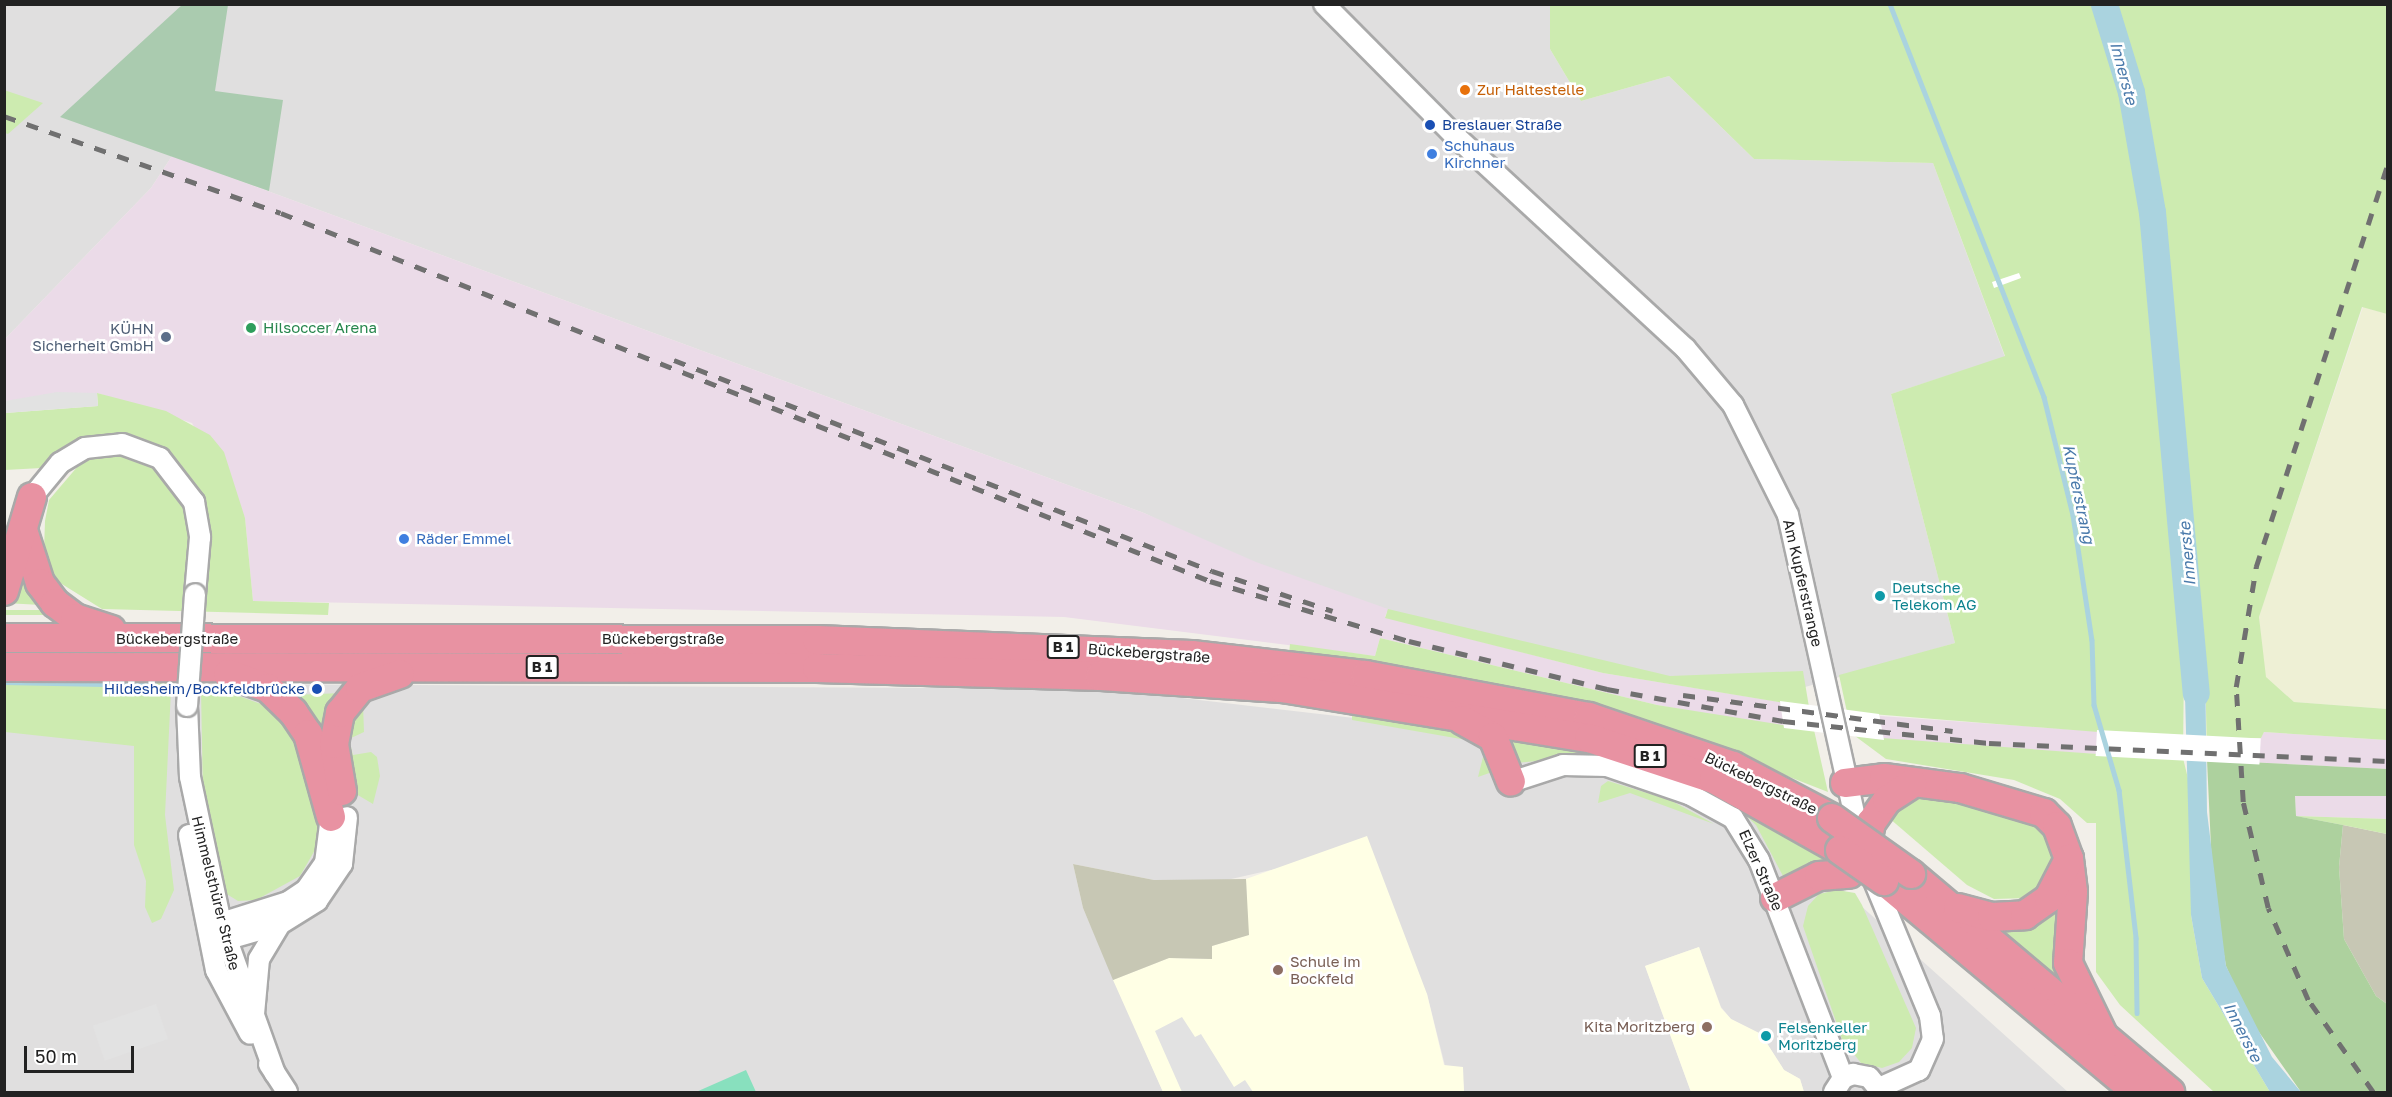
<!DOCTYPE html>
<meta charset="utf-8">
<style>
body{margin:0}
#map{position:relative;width:2392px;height:1097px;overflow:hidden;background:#f2efe9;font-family:"Golos Text",sans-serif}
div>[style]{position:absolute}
.residential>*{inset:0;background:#e0dfdf}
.industrial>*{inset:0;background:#ebdbe8;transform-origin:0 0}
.education>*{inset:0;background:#ffffe5}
.construction>*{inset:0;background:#c7c7b4}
.farmland>*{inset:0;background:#eef0d5}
.grass>*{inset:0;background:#cdebb0}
.forest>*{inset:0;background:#add19e}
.cemetery>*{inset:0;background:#aacbaf}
.pitch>*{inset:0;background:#88e0be}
.parking>*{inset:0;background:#e2e2e2;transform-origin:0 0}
.water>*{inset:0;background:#aad3df}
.pier>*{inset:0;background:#fff;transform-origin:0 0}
.stream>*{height:4.5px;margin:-2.25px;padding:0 2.25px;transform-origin:2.25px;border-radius:2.25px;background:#aad3df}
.river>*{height:27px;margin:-13.5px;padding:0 13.5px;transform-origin:13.5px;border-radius:13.5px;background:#aad3df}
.roads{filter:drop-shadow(2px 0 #a9a9a9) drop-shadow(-2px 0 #a9a9a9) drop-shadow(0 2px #a9a9a9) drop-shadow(0 -2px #a9a9a9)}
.minor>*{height:20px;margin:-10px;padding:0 10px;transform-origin:10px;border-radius:10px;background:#fff}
.highway>*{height:28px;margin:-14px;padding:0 14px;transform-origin:14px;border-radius:14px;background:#e892a2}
.rail>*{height:4.5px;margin-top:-2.25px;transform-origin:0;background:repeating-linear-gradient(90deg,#707070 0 12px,transparent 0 24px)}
.bridges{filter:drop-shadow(2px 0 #a9a9a9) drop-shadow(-2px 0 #a9a9a9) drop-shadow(0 2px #a9a9a9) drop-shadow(0 -2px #a9a9a9)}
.minor-bridge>*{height:20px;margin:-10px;padding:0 10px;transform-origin:10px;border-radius:10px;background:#fff}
.highway-bridge>*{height:28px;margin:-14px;padding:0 14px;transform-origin:14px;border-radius:14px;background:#e892a2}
.dots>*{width:16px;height:16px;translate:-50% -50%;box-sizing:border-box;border:3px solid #fff;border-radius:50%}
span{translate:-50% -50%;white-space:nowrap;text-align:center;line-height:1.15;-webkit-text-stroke:5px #fff;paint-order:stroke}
.shield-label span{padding:2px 4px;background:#fff;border:2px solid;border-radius:4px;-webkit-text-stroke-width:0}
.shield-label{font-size:14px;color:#222;font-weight:700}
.food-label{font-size:15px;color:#c56008}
.left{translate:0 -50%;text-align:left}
.transit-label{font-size:15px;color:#164399}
.right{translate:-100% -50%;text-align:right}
.shop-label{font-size:15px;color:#366cbe}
.service-label{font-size:15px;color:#4e5e75}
.leisure-label{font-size:15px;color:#27864d}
.street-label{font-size:15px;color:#222}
.culture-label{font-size:15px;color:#0d838f}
.education-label{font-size:15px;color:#785e54}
.water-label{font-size:16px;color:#4a7aab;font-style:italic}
.frame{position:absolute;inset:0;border:6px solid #222;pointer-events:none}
.scale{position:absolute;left:24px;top:1046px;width:110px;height:27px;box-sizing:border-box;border:3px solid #222;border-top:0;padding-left:8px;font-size:18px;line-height:21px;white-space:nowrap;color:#222;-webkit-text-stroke:4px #fff;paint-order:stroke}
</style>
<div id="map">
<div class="residential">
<div style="clip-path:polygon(1550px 4px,1550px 49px,1581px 101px,1669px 76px,1754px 159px,1933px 163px,2005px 357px,1891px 394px,1955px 643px,1795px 690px,1668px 683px,1395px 615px,1253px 565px,1144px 513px,172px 156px,151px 188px,5px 339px,5px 5px)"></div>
<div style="clip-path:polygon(230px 684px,1105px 689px,1510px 736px,1647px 764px,1760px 815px,2068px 1092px,1804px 1092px,1800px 1079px,1784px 1070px,1761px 1034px,1731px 1019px,1721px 1007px,1699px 947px,1645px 966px,1691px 1092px,1464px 1092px,1462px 1068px,1445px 1066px,1427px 994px,1302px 863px,1218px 882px,1154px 880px,1073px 864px,1083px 908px,1163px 1092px,5px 1092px,5px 687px,171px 690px)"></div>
</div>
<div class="industrial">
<div style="clip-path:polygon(172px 156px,1144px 513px,1256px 562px,1388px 609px,1385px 617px,1603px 673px,1780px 702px,1784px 727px,1657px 705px,1380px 638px,1375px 656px,1064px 617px,253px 601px,245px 518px,192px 423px,97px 393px,5px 401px,5px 339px,151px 188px)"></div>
<div style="left:1880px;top:716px;width:232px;height:23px;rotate:4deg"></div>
<div style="clip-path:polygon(2264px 732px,2387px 740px,2387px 769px,2248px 762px)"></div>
<div style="clip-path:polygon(2295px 796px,2387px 796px,2387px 819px,2296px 816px)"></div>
</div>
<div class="education">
<div style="clip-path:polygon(1367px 836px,1427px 994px,1444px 1065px,1463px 1067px,1464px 1092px,1163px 1092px,1113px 980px,1169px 958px,1211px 959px,1212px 946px,1248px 935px,1246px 879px)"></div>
<div style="clip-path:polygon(1699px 947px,1721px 1008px,1731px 1019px,1761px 1034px,1784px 1070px,1800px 1079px,1804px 1092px,1691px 1092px,1645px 966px)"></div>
</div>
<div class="construction">
<div style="clip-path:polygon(2343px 825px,2387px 834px,2387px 1004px,2376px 996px,2344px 939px,2339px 867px)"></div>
<div style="clip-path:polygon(1073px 864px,1154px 880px,1246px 879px,1249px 935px,1212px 946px,1212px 959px,1169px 958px,1113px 980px,1083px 908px)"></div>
</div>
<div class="farmland">
<div style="clip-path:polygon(2363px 307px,2387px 314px,2387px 709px,2294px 702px,2265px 677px,2259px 617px)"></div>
</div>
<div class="grass">
<div style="clip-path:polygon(1550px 5px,2387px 5px,2387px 314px,2362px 307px,2259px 617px,2266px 677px,2294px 702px,2387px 709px,2387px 740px,2264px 732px,2261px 738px,2247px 738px,2207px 760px,2205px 657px,2176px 612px,2184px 658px,2183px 758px,2191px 791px,2191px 915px,2202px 978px,2270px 1092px,2214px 1092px,2120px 1005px,2096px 972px,2096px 823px,2087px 823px,2060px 799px,2014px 780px,1886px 759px,1855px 736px,2111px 755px,2111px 733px,1847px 712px,1839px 675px,1955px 643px,1891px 394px,2005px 356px,1933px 163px,1754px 159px,1669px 76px,1581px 101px,1550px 49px)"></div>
<div style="clip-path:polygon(4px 90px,43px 103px,8px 134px,5px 133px)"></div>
<div style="clip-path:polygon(97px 393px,166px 411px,210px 435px,224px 452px,245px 518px,253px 601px,329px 603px,328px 615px,102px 609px,57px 581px,44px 550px,45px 521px,49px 500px,78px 466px,5px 470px,5px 413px,98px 406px)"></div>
<div style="clip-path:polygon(19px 559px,41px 605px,5px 603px)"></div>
<div style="clip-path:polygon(1388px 609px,1670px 676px,1803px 671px,1809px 707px,1603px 673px,1385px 618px)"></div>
<div style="clip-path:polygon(5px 610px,43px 610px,53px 615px,5px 615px)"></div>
<div style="clip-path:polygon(1380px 638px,1657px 705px,1814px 730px,1828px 792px,1652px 723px,1592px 707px,1508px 687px,1289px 654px,1290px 644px,1375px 656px)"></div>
<div style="clip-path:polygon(5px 679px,165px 681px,171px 690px,165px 815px,174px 890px,161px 919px,152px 923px,145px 907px,146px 881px,134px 845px,134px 746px,5px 732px)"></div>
<div style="clip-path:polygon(201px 690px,236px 695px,272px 708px,300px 746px,320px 823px,319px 843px,300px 876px,256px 900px,238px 901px,225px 893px,217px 864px,203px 796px)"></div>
<div style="clip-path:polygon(343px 693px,330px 756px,292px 695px)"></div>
<div style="clip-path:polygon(363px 704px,364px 732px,349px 739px,353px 755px,371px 752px,377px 757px,380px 776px,373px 804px,351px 791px,347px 712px)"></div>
<div style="clip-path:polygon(1352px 712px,1477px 734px,1495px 771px,1478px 777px,1484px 753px,1478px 742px,1352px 720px)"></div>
<div style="clip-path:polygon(1545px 735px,1652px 763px,1842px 860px,1793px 879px,1783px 876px,1756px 825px,1741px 811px,1648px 768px,1598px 755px,1516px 763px,1506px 739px)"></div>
<div style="clip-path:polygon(1608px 781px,1670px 800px,1714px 824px,1630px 793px,1598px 803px,1601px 786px)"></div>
<div style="clip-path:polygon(1918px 792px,2014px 812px,2043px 829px,2052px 856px,2045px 886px,2028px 898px,1994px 899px,1967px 885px,1889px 818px)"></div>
<div style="clip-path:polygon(2296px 816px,2387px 819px,2387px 834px,2343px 825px)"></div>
<div style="clip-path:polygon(1837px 890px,1855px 893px,1862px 905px,1916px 1028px,1912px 1048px,1899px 1062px,1882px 1068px,1861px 1063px,1842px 1039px,1803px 926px,1808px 906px,1819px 894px)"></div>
<div style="clip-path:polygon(2062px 890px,2073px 994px,1993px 925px)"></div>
</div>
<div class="forest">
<div style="clip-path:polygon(2207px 760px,2387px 769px,2387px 796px,2295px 796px,2296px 816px,2343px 825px,2339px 867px,2344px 939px,2376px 996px,2387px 1004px,2387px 1092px,2301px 1092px,2247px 1015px,2226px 966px,2213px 891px)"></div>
</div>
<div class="cemetery">
<div style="clip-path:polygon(183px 4px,228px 5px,215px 91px,283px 100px,269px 191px,60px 117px)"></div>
</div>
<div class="pitch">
<div style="clip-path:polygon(746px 1070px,756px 1092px,696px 1092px)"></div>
</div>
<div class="parking">
<div style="clip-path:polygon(57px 392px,97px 393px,98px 406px,5px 413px,5px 401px)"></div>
<div style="left:156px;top:1004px;width:37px;height:67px;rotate:71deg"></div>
<div style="clip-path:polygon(1182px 1017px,1195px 1037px,1201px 1034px,1234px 1087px,1245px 1080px,1253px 1092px,1182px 1092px,1155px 1031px)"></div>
</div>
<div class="water">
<div style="clip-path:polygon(2205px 657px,2207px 812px,2226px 966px,2272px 1057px,2301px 1092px,2270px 1092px,2202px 978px,2191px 915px,2184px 658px)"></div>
</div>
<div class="pier">
<div style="clip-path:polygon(2019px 273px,2021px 278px,1994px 288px,1992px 282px)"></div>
<div style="clip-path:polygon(1780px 701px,1879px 714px,1884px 740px,1784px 728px)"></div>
<div style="left:2097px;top:730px;width:164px;height:26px;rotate:3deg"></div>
</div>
<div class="stream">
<div style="left:1890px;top:4px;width:422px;rotate:68.6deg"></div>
<div style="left:2044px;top:397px;width:122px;rotate:76.2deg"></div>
<div style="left:2073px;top:515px;width:126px;rotate:81.4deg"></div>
<div style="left:2092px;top:640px;width:65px;rotate:88.2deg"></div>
<div style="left:2094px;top:705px;width:89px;rotate:73.6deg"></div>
<div style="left:2119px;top:790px;width:149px;rotate:83.4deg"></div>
<div style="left:2136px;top:938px;width:75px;rotate:89.2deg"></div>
<div style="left:4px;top:682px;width:150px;rotate:1.1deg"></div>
</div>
<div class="river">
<div style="left:2104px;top:4px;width:92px;rotate:72.9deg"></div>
<div style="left:2131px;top:92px;width:122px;rotate:80.1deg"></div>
<div style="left:2152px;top:212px;width:483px;rotate:84.8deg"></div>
</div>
<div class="roads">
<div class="minor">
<div style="left:1324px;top:4px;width:183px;rotate:45.2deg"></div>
<div style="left:1453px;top:134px;width:316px;rotate:42.7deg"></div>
<div style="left:1685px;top:348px;width:75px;rotate:49.9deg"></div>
<div style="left:1733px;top:405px;width:123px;rotate:63.4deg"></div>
<div style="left:1788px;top:515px;width:336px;rotate:77.5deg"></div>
<div style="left:32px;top:497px;width:44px;rotate:-50.5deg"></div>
<div style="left:60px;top:463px;width:29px;rotate:-31deg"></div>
<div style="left:85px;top:448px;width:37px;rotate:-6deg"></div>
<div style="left:122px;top:444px;width:40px;rotate:20.2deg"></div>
<div style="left:160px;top:458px;width:56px;rotate:52.3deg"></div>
<div style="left:194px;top:502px;width:36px;rotate:80deg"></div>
<div style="left:200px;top:537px;width:57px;rotate:95deg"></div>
<div style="left:187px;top:706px;width:71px;rotate:87.6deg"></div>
<div style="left:190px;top:777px;width:149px;rotate:78deg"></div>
<div style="left:221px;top:923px;width:160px;rotate:70.3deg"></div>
<div style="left:1511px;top:782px;width:55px;rotate:-18.1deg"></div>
<div style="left:1563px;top:765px;width:44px;rotate:1.3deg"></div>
<div style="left:1607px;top:766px;width:87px;rotate:18.9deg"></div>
<div style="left:1689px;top:794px;width:50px;rotate:28.6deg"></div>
<div style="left:1733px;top:818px;width:49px;rotate:58.2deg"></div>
<div style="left:1759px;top:860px;width:234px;rotate:68.9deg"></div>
<div style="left:189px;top:835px;width:138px;rotate:78.7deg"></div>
<div style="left:216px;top:970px;width:72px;rotate:62deg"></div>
<div style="left:1870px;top:871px;width:157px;rotate:67.5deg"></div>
<div style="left:1930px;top:1016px;width:23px;rotate:83deg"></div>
<div style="left:1933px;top:1039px;width:34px;rotate:114deg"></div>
<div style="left:1919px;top:1070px;width:44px;rotate:155.8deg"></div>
<div style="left:221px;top:923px;width:70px;rotate:-17.4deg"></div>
<div style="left:288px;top:902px;width:22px;rotate:-34deg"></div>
<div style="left:306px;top:890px;width:33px;rotate:-55deg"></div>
<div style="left:325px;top:863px;width:46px;rotate:-82.6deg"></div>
<div style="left:225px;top:940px;width:57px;rotate:-16.2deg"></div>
<div style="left:280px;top:924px;width:44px;rotate:-31.9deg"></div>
<div style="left:317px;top:901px;width:45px;rotate:-56deg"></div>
<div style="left:342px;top:864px;width:47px;rotate:-83.9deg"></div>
<div style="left:254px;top:1014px;width:55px;rotate:-84.8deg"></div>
<div style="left:259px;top:959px;width:41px;rotate:-59deg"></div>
<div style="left:269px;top:1064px;width:33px;rotate:57deg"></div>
<div style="left:1834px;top:1092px;width:17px;rotate:-57deg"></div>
<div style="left:1843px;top:1078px;width:11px;rotate:-22deg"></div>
<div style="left:1853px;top:1074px;width:16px;rotate:11deg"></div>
<div style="left:1869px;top:1077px;width:19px;rotate:51deg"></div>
</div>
<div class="highway">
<div style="left:23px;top:530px;width:56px;rotate:72.2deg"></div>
<div style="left:40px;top:583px;width:25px;rotate:53deg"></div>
<div style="left:55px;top:603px;width:25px;rotate:37deg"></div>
<div style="left:75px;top:618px;width:38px;rotate:18deg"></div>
<div style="left:4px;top:591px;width:98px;rotate:-73.4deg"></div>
<div style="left:4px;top:638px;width:813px;rotate:0.14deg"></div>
<div style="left:817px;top:640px;width:375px;rotate:2.3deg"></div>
<div style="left:1192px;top:655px;width:175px;rotate:6.6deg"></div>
<div style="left:1366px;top:675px;width:227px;rotate:10.7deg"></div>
<div style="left:1589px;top:717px;width:152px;rotate:18.8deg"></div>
<div style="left:1733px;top:766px;width:112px;rotate:27.7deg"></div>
<div style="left:4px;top:667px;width:813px;rotate:0.07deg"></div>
<div style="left:817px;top:668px;width:283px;rotate:1.6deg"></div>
<div style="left:1100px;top:676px;width:182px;rotate:3.8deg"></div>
<div style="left:1282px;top:688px;width:311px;rotate:9.3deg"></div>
<div style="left:1589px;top:738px;width:132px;rotate:18.2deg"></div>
<div style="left:1714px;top:779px;width:145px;rotate:29.4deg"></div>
<div style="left:228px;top:674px;width:42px;rotate:19.3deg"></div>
<div style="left:268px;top:688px;width:35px;rotate:44deg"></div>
<div style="left:293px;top:712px;width:27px;rotate:56deg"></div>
<div style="left:308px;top:734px;width:86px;rotate:74.5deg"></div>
<div style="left:1462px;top:720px;width:35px;rotate:29deg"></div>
<div style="left:1493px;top:737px;width:48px;rotate:68.2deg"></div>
<div style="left:1845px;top:783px;width:39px;rotate:-7deg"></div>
<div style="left:1884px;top:778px;width:77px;rotate:7.5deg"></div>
<div style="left:1960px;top:788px;width:88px;rotate:16.6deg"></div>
<div style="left:2044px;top:813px;width:18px;rotate:45deg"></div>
<div style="left:2057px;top:826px;width:35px;rotate:70deg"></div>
<div style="left:2069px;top:859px;width:33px;rotate:83deg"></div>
<div style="left:2073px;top:892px;width:71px;rotate:94deg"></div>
<div style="left:2068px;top:963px;width:80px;rotate:64.1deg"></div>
<div style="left:342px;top:791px;width:48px;rotate:-99.7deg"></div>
<div style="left:334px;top:744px;width:32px;rotate:-79deg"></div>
<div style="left:340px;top:713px;width:32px;rotate:-51deg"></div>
<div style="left:360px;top:688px;width:42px;rotate:-19.3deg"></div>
<div style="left:1865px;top:856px;width:34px;rotate:-80deg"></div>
<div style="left:1871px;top:823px;width:28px;rotate:-55deg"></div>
<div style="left:1887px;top:800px;width:30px;rotate:-33deg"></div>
<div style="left:1911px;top:874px;width:339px;rotate:40.1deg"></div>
<div style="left:1884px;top:881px;width:329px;rotate:39.9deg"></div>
<div style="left:1775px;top:898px;width:49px;rotate:-26.6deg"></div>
<div style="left:1819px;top:876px;width:30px;rotate:-4deg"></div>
<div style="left:1958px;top:908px;width:35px;rotate:15deg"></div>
<div style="left:1992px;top:917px;width:33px;rotate:-3deg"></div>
<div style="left:2025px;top:915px;width:29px;rotate:-35deg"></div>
<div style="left:2049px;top:898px;width:44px;rotate:-62.9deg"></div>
</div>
</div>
<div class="rail">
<div style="left:4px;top:116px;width:293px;rotate:19.3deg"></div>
<div style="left:281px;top:213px;width:999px;rotate:21.61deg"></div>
<div style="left:1210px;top:581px;width:208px;rotate:16.8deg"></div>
<div style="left:1409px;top:641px;width:204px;rotate:13.6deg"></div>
<div style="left:1607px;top:689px;width:179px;rotate:10.3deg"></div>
<div style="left:1783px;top:721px;width:207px;rotate:6.1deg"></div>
<div style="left:1989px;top:743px;width:399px;rotate:2.6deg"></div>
<div style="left:674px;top:360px;width:578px;rotate:21.41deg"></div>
<div style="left:1212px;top:571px;width:127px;rotate:18.3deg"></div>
<div style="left:1683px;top:695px;width:272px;rotate:7.6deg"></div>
<div style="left:2373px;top:1092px;width:113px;rotate:-125.2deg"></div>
<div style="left:2308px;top:1000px;width:100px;rotate:-113.5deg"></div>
<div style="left:2268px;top:908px;width:109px;rotate:-103.3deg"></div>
<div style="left:2243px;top:802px;width:115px;rotate:-93.5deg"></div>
<div style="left:2236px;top:687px;width:122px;rotate:-80.5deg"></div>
<div style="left:2256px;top:567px;width:426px;rotate:-71.9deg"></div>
</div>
<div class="bridges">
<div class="minor-bridge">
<div style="left:187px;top:706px;width:112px;rotate:-85.9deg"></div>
</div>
<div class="highway-bridge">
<div style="left:1832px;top:818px;width:97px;rotate:35.3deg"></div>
<div style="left:1840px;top:850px;width:54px;rotate:35.2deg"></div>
</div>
</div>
<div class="dots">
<div style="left:1465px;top:90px;background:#e8710a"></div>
<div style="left:1430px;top:125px;background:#1a4fb4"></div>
<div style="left:1432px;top:154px;background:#3f7fe0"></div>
<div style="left:251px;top:328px;background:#2e9e5b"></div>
<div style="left:166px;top:337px;background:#5c6f8a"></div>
<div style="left:404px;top:539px;background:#3f7fe0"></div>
<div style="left:1880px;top:596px;background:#0f9aa8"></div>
<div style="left:317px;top:689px;background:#1a4fb4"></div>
<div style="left:1278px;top:970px;background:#8d6e63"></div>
<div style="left:1707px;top:1027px;background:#8d6e63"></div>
<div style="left:1766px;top:1036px;background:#0f9aa8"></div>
</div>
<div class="shield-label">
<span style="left:1063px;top:647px">B 1</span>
<span style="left:542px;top:667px">B 1</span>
<span style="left:1650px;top:756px">B 1</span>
</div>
<div class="food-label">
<span class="left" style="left:1477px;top:90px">Zur Haltestelle</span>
</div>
<div class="transit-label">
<span class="left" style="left:1442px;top:125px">Breslauer Straße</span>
<span class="right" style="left:305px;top:689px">Hildesheim/Bockfeldbrücke</span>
</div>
<div class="shop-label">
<span class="left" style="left:1444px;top:154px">Schuhaus<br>Kirchner</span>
<span class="left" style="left:416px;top:539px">Räder Emmel</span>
</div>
<div class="service-label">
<span class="right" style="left:154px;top:337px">KÜHN<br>Sicherheit GmbH</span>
</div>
<div class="leisure-label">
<span class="left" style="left:263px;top:328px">Hilsoccer Arena</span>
</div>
<div class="street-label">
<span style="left:1803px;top:583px;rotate:77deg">Am Kupferstrange</span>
<span style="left:177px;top:639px">Bückebergstraße</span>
<span style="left:663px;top:639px">Bückebergstraße</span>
<span style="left:1149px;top:653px;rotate:4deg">Bückebergstraße</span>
<span style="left:1761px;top:783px;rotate:26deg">Bückebergstraße</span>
<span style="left:1761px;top:870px;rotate:66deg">Elzer Straße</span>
<span style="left:216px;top:893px;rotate:76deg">Himmelsthürer Straße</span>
</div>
<div class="culture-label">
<span class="left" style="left:1892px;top:596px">Deutsche<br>Telekom AG</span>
<span class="left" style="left:1778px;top:1036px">Felsenkeller<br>Moritzberg</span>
</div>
<div class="education-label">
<span class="left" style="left:1290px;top:970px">Schule im<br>Bockfeld</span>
<span class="right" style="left:1695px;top:1027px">Kita Moritzberg</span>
</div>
<div class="water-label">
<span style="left:2124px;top:73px;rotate:75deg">Innerste</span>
<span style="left:2079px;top:494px;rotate:78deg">Kupferstrang</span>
<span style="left:2187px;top:554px;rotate:-95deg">Innerste</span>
<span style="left:2243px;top:1032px;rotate:63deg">Innerste</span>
</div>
<div class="frame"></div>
<div class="scale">50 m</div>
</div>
